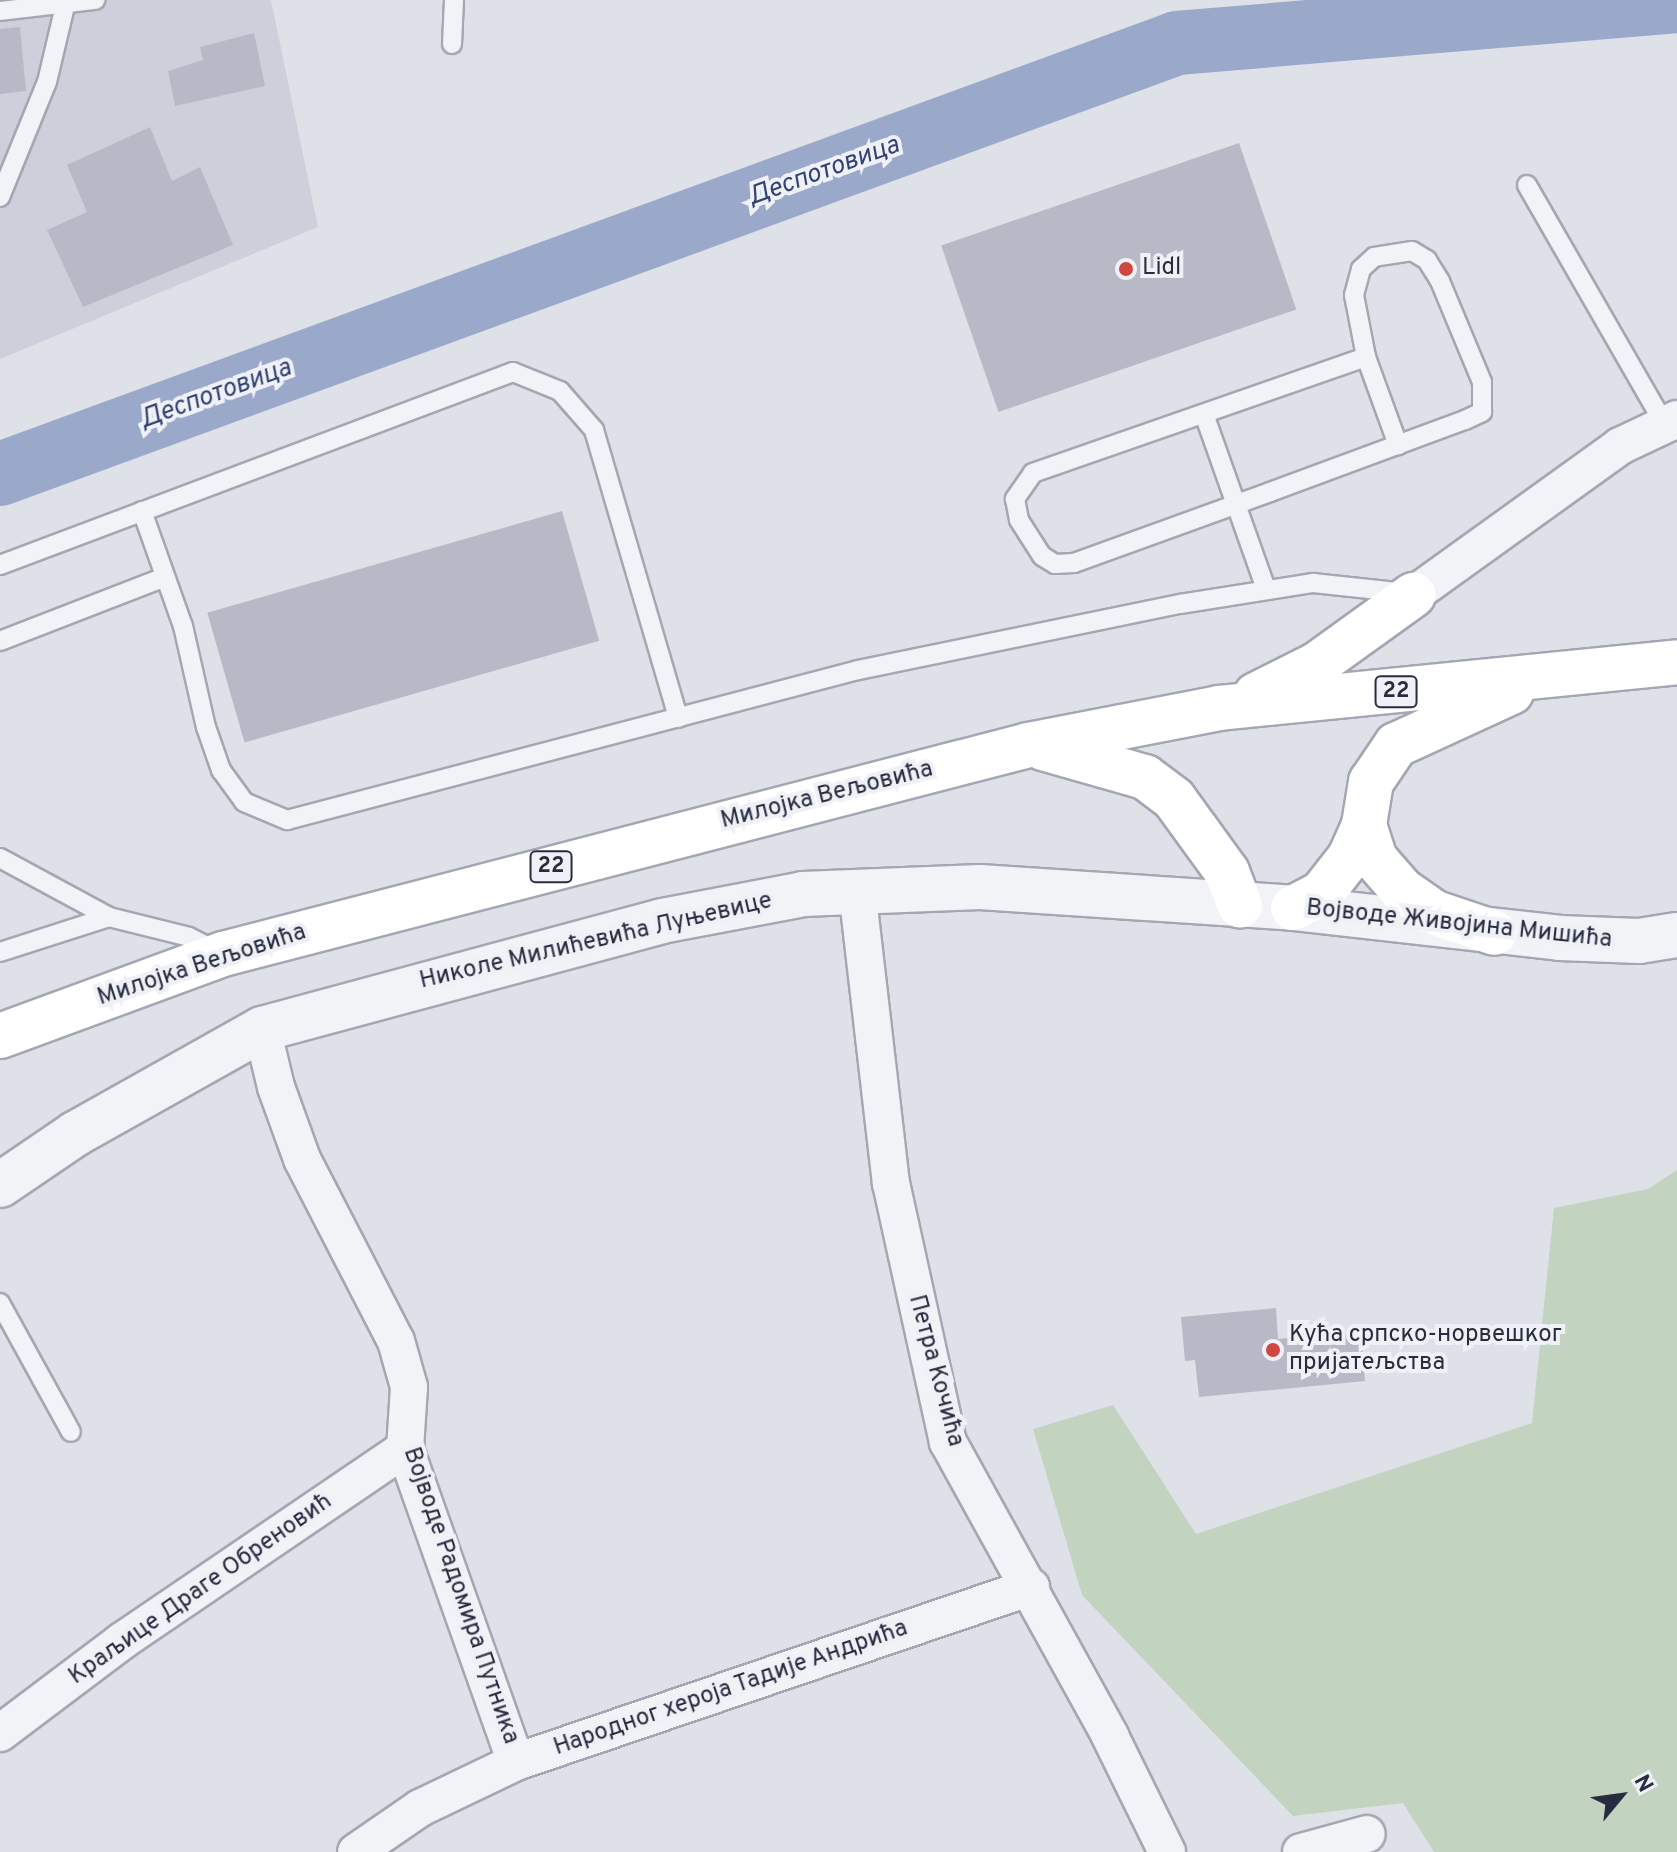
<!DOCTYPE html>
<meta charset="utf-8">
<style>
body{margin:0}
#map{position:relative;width:1677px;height:1852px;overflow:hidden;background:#dfe1e9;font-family:Overpass,sans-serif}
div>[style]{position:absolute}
.built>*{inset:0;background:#cdd0db}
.green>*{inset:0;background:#c2d3c0}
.river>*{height:64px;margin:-32px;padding:0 32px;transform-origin:32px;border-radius:32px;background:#9aa8ca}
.building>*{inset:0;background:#b7bac6;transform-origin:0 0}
.roads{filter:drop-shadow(2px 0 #a4a7b3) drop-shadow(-2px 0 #a4a7b3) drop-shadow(0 2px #a4a7b3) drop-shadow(0 -2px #a4a7b3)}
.service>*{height:18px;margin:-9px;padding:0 9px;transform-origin:9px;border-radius:9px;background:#f2f3f7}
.minor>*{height:36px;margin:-18px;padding:0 18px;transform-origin:18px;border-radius:18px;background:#f2f3f7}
.tertiary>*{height:44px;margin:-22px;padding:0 22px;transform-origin:22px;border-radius:22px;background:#f2f3f7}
.primary>*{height:44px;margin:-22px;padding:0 22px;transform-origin:22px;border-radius:22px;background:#fff}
.dots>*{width:22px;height:22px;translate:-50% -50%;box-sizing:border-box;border:4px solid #eff1f6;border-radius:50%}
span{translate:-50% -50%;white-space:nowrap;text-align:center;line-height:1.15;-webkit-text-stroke:8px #eff1f6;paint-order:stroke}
.shield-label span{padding:2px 6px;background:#eff1f6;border:2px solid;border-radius:6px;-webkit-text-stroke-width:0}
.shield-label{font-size:22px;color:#282c41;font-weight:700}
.poi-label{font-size:24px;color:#282c41}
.left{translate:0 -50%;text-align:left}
.street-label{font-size:24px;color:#282c41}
.water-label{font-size:26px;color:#314375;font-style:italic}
.north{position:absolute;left:1581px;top:1756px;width:80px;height:80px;-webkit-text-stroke:6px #eff1f6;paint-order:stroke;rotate:61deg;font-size:22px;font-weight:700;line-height:32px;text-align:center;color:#282c41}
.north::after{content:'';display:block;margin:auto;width:28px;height:36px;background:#282c41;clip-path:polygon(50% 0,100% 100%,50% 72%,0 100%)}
</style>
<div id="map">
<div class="built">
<div style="clip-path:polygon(0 0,271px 0,318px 227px,0 359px)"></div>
</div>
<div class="green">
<div style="clip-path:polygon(1677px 1170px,1677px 1852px,1434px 1852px,1403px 1803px,1293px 1816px,1082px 1595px,1033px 1429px,1113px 1405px,1196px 1534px,1532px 1423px,1554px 1208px,1648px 1189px)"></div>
</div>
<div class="river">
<div style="left:0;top:474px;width:1253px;rotate:-20.11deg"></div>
<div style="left:1177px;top:43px;width:502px;rotate:-4.8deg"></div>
</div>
<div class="building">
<div style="clip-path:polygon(20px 27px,26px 91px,0 94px,0 29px)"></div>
<div style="clip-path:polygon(254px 33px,265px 86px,175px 106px,168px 71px,203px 60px,200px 47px)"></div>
<div style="clip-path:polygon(150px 127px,172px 181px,200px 167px,233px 245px,83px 307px,47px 230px,87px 212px,67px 165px)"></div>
<div style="left:1239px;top:143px;width:176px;height:315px;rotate:71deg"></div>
<div style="left:562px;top:511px;width:135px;height:369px;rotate:74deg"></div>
<div style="clip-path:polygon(1276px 1308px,1278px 1339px,1361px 1331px,1365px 1381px,1199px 1397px,1195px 1360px,1185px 1361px,1181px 1317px)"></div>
</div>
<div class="roads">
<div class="service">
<div style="left:0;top:11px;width:96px;rotate:-6.6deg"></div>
<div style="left:452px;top:44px;width:44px;rotate:-87.4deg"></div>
<div style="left:1527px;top:185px;width:277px;rotate:60.1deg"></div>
<div style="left:0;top:197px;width:124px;rotate:-67.8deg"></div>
<div style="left:47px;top:82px;width:78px;rotate:-76.7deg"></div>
<div style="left:1366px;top:357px;width:353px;rotate:160.8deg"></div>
<div style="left:1033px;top:473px;width:32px;rotate:125deg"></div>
<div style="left:1015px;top:499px;width:21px;rotate:79deg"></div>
<div style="left:1019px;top:520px;width:43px;rotate:57.4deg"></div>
<div style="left:1042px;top:556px;width:15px;rotate:32deg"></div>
<div style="left:1055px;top:564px;width:19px;rotate:-3deg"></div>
<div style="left:1074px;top:563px;width:208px;rotate:-19.9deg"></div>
<div style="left:1270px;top:492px;width:208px;rotate:-20.3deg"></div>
<div style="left:1465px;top:420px;width:19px;rotate:-25deg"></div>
<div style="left:1482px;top:412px;width:30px;rotate:-90deg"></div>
<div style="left:1482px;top:382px;width:109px;rotate:-112.6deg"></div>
<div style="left:1440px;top:281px;width:25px;rotate:-122deg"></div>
<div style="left:1427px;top:260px;width:17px;rotate:-149deg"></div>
<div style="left:1412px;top:251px;width:38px;rotate:171deg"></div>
<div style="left:1374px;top:257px;width:18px;rotate:137deg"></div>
<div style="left:1361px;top:269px;width:27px;rotate:105deg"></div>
<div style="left:1354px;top:295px;width:63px;rotate:79deg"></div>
<div style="left:1366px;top:357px;width:94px;rotate:70deg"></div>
<div style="left:1204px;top:414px;width:186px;rotate:70.5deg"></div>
<div style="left:142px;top:511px;width:122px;rotate:70.4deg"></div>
<div style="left:183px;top:626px;width:104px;rotate:77.2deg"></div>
<div style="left:206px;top:727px;width:46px;rotate:70.8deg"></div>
<div style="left:221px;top:770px;width:39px;rotate:54deg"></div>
<div style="left:244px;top:802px;width:47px;rotate:22.7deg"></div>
<div style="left:287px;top:820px;width:590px;rotate:-14.72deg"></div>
<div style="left:858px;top:670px;width:329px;rotate:-11.6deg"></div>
<div style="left:1180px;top:604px;width:135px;rotate:-9deg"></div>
<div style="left:1313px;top:583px;width:94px;rotate:6.1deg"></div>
<div style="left:0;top:565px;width:548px;rotate:-20.62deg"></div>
<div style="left:513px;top:372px;width:51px;rotate:22deg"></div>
<div style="left:560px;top:391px;width:52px;rotate:48.9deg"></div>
<div style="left:594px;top:430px;width:300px;rotate:73.7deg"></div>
<div style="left:0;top:641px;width:177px;rotate:-21.2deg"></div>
<div style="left:0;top:858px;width:124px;rotate:28.4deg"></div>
<div style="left:0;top:952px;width:114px;rotate:-17.8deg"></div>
<div style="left:109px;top:917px;width:82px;rotate:14deg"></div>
<div style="left:189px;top:937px;width:31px;rotate:27deg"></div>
<div style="left:0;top:1303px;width:147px;rotate:61.2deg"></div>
</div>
<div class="minor">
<div style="left:1413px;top:595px;width:255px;rotate:-35.7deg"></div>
<div style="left:1620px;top:446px;width:63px;rotate:-25.3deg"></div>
<div style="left:857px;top:890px;width:295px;rotate:83.4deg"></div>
<div style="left:891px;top:1183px;width:265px;rotate:77.6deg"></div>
<div style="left:948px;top:1442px;width:336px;rotate:61.1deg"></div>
<div style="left:1110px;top:1736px;width:129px;rotate:63.8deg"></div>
<div style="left:262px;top:1029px;width:60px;rotate:76.4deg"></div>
<div style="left:276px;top:1087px;width:77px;rotate:70.1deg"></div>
<div style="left:302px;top:1159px;width:205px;rotate:62.7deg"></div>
<div style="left:396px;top:1341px;width:48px;rotate:74.2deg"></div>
<div style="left:409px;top:1387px;width:62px;rotate:93.7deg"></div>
<div style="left:405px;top:1449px;width:332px;rotate:70.5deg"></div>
<div style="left:0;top:1733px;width:153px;rotate:-37deg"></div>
<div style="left:122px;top:1641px;width:342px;rotate:-34.2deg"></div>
<div style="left:356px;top:1852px;width:78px;rotate:-34.5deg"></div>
<div style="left:420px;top:1808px;width:106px;rotate:-25.6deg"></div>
<div style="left:516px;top:1762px;width:544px;rotate:-18.77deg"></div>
<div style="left:1301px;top:1852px;width:68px;rotate:-15.3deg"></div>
</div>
<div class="tertiary">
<div style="left:0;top:1185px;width:91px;rotate:-34.2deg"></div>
<div style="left:75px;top:1134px;width:214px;rotate:-29.3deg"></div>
<div style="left:262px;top:1029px;width:414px;rotate:-15.1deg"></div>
<div style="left:662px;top:921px;width:144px;rotate:-10.8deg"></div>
<div style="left:803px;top:894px;width:177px;rotate:-2.3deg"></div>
<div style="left:980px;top:887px;width:314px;rotate:3.8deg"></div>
<div style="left:1293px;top:908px;width:269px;rotate:6.4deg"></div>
<div style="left:1560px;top:938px;width:79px;rotate:2.2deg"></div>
<div style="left:1639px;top:941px;width:38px;rotate:-9deg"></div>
</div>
<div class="primary">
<div style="left:1256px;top:695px;width:67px;rotate:-26.6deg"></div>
<div style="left:1316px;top:665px;width:120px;rotate:-35.8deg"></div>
<div style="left:1043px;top:748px;width:106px;rotate:15.9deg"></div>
<div style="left:1145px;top:777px;width:36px;rotate:37deg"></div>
<div style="left:1174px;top:799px;width:90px;rotate:54deg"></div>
<div style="left:1227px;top:872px;width:36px;rotate:69deg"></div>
<div style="left:1364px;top:825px;width:36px;rotate:72deg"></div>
<div style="left:1375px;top:859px;width:41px;rotate:48.9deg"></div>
<div style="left:1402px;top:890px;width:38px;rotate:35deg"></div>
<div style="left:1433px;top:912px;width:65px;rotate:18.7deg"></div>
<div style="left:1293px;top:908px;width:31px;rotate:-27deg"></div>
<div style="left:1321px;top:894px;width:47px;rotate:-51.9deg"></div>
<div style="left:1350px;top:857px;width:35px;rotate:-66deg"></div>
<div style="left:1364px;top:825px;width:44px;rotate:-80.8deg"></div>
<div style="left:1371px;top:782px;width:45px;rotate:-56deg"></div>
<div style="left:1396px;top:745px;width:127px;rotate:-24.7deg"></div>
<div style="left:0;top:1036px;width:238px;rotate:-20.2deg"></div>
<div style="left:223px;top:954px;width:833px;rotate:-14.54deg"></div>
<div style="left:1029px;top:745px;width:194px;rotate:-11deg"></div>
<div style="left:1219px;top:708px;width:460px;rotate:-5.7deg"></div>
</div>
</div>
<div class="dots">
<div style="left:1126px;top:269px;background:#d04742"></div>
<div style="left:1273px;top:1350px;background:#d04742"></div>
</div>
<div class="shield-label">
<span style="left:1396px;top:692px">22</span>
<span style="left:551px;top:867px">22</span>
</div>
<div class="poi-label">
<span class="left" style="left:1142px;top:269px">Lidl</span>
<span class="left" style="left:1289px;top:1350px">Кућа српско-норвешког<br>пријатељства</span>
</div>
<div class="street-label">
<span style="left:827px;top:796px;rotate:-14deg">Милојка Вељовића</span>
<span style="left:1459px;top:925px;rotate:6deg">Војводе Живојина Мишића</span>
<span style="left:596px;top:942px;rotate:-13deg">Николе Милићевића Луњевице</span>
<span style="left:202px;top:966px;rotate:-18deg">Милојка Вељовића</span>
<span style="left:935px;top:1371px;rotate:75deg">Петра Кочића</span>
<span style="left:201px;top:1590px;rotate:-35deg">Краљице Драге Обреновић</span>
<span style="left:460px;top:1596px;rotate:71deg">Војводе Радомира Путника</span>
<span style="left:731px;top:1689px;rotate:-19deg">Народног хероја Тадије Андрића</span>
</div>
<div class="water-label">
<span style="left:824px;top:172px;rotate:-20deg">Деспотовица</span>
<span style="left:216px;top:395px;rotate:-20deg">Деспотовица</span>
</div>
<div class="north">N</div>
</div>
